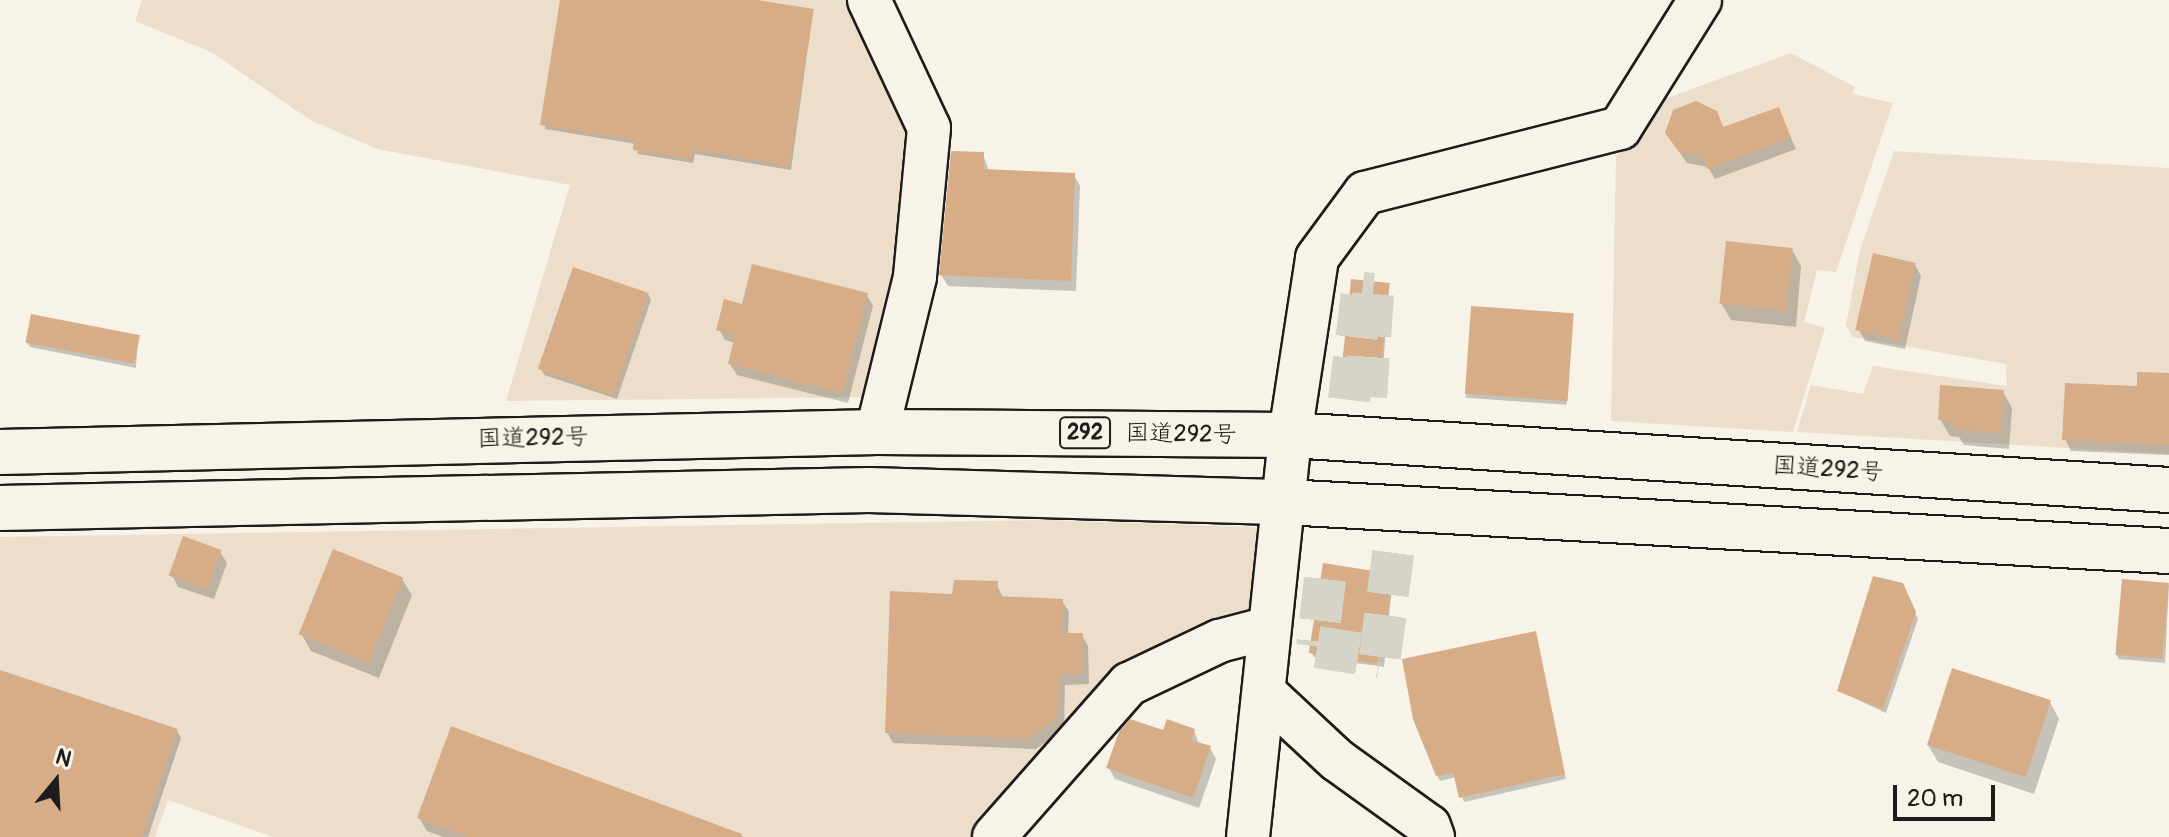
<!DOCTYPE html>
<meta charset="utf-8">
<style>
body{margin:0}
#map{position:relative;width:2169px;height:837px;overflow:hidden;background:#f7f3e8;font-family:Pangolin,"Klee One",sans-serif}
div>[style]{position:absolute}
.built>*{inset:0;background:#eddecb}
.shadow>*{inset:0;background:#0003;transform-origin:0 0}
.building>*{inset:0;background:#d7ad88;transform-origin:0 0}
.minor-tunnel>*{height:42px;margin-top:-21px;transform-origin:0;background:repeating-linear-gradient(90deg,#d6d3c9 0 42px,transparent 0 63px)}
.roads{filter:drop-shadow(2px 0 #1c1c1c) drop-shadow(-2px 0 #1c1c1c) drop-shadow(0 2px #1c1c1c) drop-shadow(0 -2px #1c1c1c)}
.minor>*{height:42px;margin:-21px;padding:0 21px;transform-origin:21px;border-radius:21px;background:#f7f3e8}
.highway>*{height:44px;margin:-22px;padding:0 22px;transform-origin:22px;border-radius:22px;background:#f7f3e8}
span{translate:-50% -50%;white-space:nowrap;text-align:center;line-height:1.15;-webkit-text-stroke:7px #f7f3e8;paint-order:stroke}
.shield-label span{padding:2px 6px;background:#f7f3e8;border:2px solid;border-radius:6px;-webkit-text-stroke-width:0}
.shield-label{font-size:22px;color:#1c1c1c;font-weight:700}
.street-label{font-size:24px;color:#1c1c1c}
.north{position:absolute;left:16px;top:741px;width:80px;height:80px;-webkit-text-stroke:6px #f7f3e8;paint-order:stroke;rotate:18deg;font-size:22px;font-weight:700;line-height:32px;text-align:center;color:#1c1c1c}
.north::after{content:'';display:block;margin:auto;width:28px;height:36px;background:#1c1c1c;clip-path:polygon(50% 0,100% 100%,50% 72%,0 100%)}
.scale{position:absolute;left:1893px;top:785px;width:102px;height:36px;box-sizing:border-box;border:4px solid #1c1c1c;border-top:0;padding-left:10px;font-size:24px;line-height:28px;white-space:nowrap;color:#1c1c1c;-webkit-text-stroke:6px #f7f3e8;paint-order:stroke}
</style>
<div id="map">
<div class="built">
<div style="clip-path:polygon(142px 0,869px 0,929px 128px,886px 397px,506px 401px,570px 185px,377px 149px,310px 120px,213px 53px,135px 21px)"></div>
<div style="clip-path:polygon(1791px 53px,1855px 87px,1853px 94px,1893px 103px,1836px 272px,1817px 270px,1804px 322px,1825px 328px,1793px 432px,1611px 421px,1616px 156px,1631px 141px,1645px 106px)"></div>
<div style="clip-path:polygon(1894px 151px,2169px 168px,2169px 454px,1797px 432px,1811px 385px,1863px 394px,1873px 366px,2007px 386px,2006px 364px,1852px 337px,1846px 325px,1860px 250px)"></div>
<div style="clip-path:polygon(1046px 520px,1282px 528px,1269px 628px,1129px 684px,994px 837px,273px 837px,168px 800px,155px 837px,0 837px,0 537px)"></div>
</div>
<div class="shadow">
<div style="clip-path:polygon(562px 0,745px 0,813px 11px,791px 170px,695px 154px,693px 163px,638px 154px,636px 144px,545px 129px)"></div>
<div style="clip-path:polygon(1695px 103px,1716px 113px,1724px 129px,1778px 109px,1796px 149px,1715px 179px,1708px 167px,1687px 163px,1674px 144px,1671px 117px)"></div>
<div style="clip-path:polygon(983px 154px,989px 171px,1074px 175px,1080px 186px,1076px 291px,948px 286px,941px 275px)"></div>
<div style="clip-path:polygon(1792px 250px,1801px 266px,1796px 327px,1731px 320px,1721px 303px)"></div>
<div style="clip-path:polygon(1915px 265px,1921px 276px,1905px 349px,1865px 341px,1859px 330px)"></div>
<div style="clip-path:polygon(1389px 285px,1383px 370px,1347px 366px,1344px 360px)"></div>
<div style="clip-path:polygon(648px 294px,651px 300px,617px 399px,544px 375px,541px 369px)"></div>
<div style="clip-path:polygon(866px 294px,873px 306px,848px 403px,737px 375px,730px 364px,735px 343px,725px 340px,719px 329px,743px 306px)"></div>
<div style="left:1472px;top:308px;width:101px;height:90px;rotate:4deg"></div>
<div style="clip-path:polygon(138px 337px,136px 368px,30px 347px,27px 342px)"></div>
<div style="clip-path:polygon(2169px 375px,2169px 455px,2071px 451px,2065px 439px,2138px 388px)"></div>
<div style="clip-path:polygon(2003px 392px,2012px 408px,2009px 449px,1964px 445px,1959px 437px,1950px 436px,1940px 419px)"></div>
<div style="clip-path:polygon(220px 552px,227px 563px,214px 599px,178px 587px,172px 575px)"></div>
<div style="clip-path:polygon(1393px 576px,1384px 667px,1314px 657px,1311px 652px)"></div>
<div style="clip-path:polygon(402px 579px,412px 595px,379px 678px,311px 651px,302px 635px)"></div>
<div style="clip-path:polygon(2123px 581px,2169px 585px,2165px 663px,2119px 659px,2116px 654px)"></div>
<div style="clip-path:polygon(996px 583px,1003px 598px,1062px 601px,1069px 612px,1068px 635px,1082px 635px,1088px 646px,1089px 684px,1065px 685px,1064px 728px,1036px 749px,893px 743px,887px 732px,954px 596px)"></div>
<div style="clip-path:polygon(1905px 591px,1918px 619px,1886px 713px,1839px 691px)"></div>
<div style="clip-path:polygon(1535px 633px,1566px 779px,1464px 802px,1456px 777px,1440px 781px,1437px 775px)"></div>
<div style="clip-path:polygon(0 672px,177px 731px,181px 738px,148px 837px,0 837px)"></div>
<div style="clip-path:polygon(2050px 702px,2059px 719px,2034px 794px,1938px 762px,1928px 745px)"></div>
<div style="clip-path:polygon(452px 729px,744px 837px,443px 837px,427px 831px,419px 818px)"></div>
<div style="clip-path:polygon(1194px 730px,1199px 745px,1210px 748px,1216px 759px,1199px 808px,1115px 779px,1109px 768px,1164px 733px)"></div>
</div>
<div class="building">
<div style="clip-path:polygon(560px 0,757px 0,814px 9px,789px 166px,693px 150px,691px 159px,633px 150px,634px 140px,540px 125px)"></div>
<div style="clip-path:polygon(1696px 101px,1717px 111px,1723px 127px,1779px 107px,1791px 138px,1707px 169px,1702px 156px,1679px 152px,1665px 133px,1673px 110px)"></div>
<div style="clip-path:polygon(951px 151px,984px 152px,984px 169px,1075px 173px,1071px 281px,939px 275px)"></div>
<div style="left:1726px;top:241px;width:67px;height:63px;rotate:6deg"></div>
<div style="left:1873px;top:253px;width:44px;height:79px;rotate:13deg"></div>
<div style="clip-path:polygon(752px 264px,868px 293px,843px 393px,728px 364px,735px 335px,716px 330px,724px 299px,742px 304px)"></div>
<div style="left:573px;top:267px;width:80px;height:108px;rotate:19deg"></div>
<div style="left:1351px;top:279px;width:39px;height:82px;rotate:6deg"></div>
<div style="left:1471px;top:306px;width:103px;height:88px;rotate:4deg"></div>
<div style="left:31px;top:314px;width:111px;height:29px;rotate:11deg"></div>
<div style="clip-path:polygon(2137px 372px,2169px 373px,2169px 445px,2062px 440px,2065px 383px,2137px 386px)"></div>
<div style="clip-path:polygon(1940px 385px,2004px 390px,2001px 433px,1953px 429px,1953px 421px,1938px 420px)"></div>
<div style="left:183px;top:536px;width:41px;height:42px;rotate:20deg"></div>
<div style="left:333px;top:549px;width:76px;height:92px;rotate:22deg"></div>
<div style="left:1323px;top:563px;width:72px;height:91px;rotate:9deg"></div>
<div style="clip-path:polygon(1873px 576px,1903px 583px,1916px 612px,1883px 709px,1837px 691px)"></div>
<div style="left:2122px;top:579px;width:47px;height:76px;rotate:5deg"></div>
<div style="clip-path:polygon(954px 580px,998px 581px,997px 596px,1063px 599px,1062px 633px,1083px 633px,1083px 674px,1060px 674px,1058px 716px,1030px 739px,885px 733px,890px 591px,952px 594px)"></div>
<div style="clip-path:polygon(1536px 631px,1565px 774px,1459px 798px,1453px 772px,1436px 776px,1413px 719px,1402px 659px)"></div>
<div style="left:1952px;top:668px;width:104px;height:81px;rotate:18deg"></div>
<div style="clip-path:polygon(0 670px,178px 729px,142px 837px,0 837px)"></div>
<div style="clip-path:polygon(1130px 719px,1163px 730px,1167px 719px,1195px 729px,1191px 740px,1211px 746px,1193px 798px,1106px 768px,1119px 732px)"></div>
<div style="clip-path:polygon(451px 726px,742px 834px,741px 837px,468px 837px,417px 818px)"></div>
</div>
<div class="minor-tunnel">
<div style="left:1349px;top:400px;width:108px;rotate:-83.1deg"></div>
<div style="left:1362px;top:293px;width:11px;rotate:5deg"></div>
<div style="left:1373px;top:294px;width:103px;rotate:93.9deg"></div>
<div style="left:1325px;top:579px;width:68px;rotate:96.7deg"></div>
<div style="left:1317px;top:647px;width:64px;rotate:9deg"></div>
<div style="left:1380px;top:657px;width:136px;rotate:-82.8deg"></div>
</div>
<div class="roads">
<div class="minor">
<div style="left:869px;top:0;width:141px;rotate:64.9deg"></div>
<div style="left:929px;top:128px;width:150px;rotate:95.4deg"></div>
<div style="left:915px;top:277px;width:160px;rotate:103.8deg"></div>
<div style="left:1266px;top:694px;width:97px;rotate:42.9deg"></div>
<div style="left:1337px;top:760px;width:113px;rotate:35.7deg"></div>
<div style="left:1429px;top:826px;width:12px;rotate:70deg"></div>
<div style="left:994px;top:837px;width:204px;rotate:-48.6deg"></div>
<div style="left:1129px;top:684px;width:100px;rotate:-25.5deg"></div>
<div style="left:1219px;top:641px;width:52px;rotate:-14.6deg"></div>
<div style="left:1248px;top:837px;width:404px;rotate:-84deg"></div>
<div style="left:1290px;top:435px;width:179px;rotate:-81.3deg"></div>
<div style="left:1317px;top:258px;width:81px;rotate:-53.6deg"></div>
<div style="left:1365px;top:193px;width:263px;rotate:-14.3deg"></div>
<div style="left:1620px;top:128px;width:151px;rotate:-58deg"></div>
</div>
<div class="highway">
<div style="left:0;top:452px;width:877px;rotate:-1.31deg"></div>
<div style="left:877px;top:432px;width:413px;rotate:0.4deg"></div>
<div style="left:1290px;top:435px;width:881px;rotate:3.58deg"></div>
<div style="left:0;top:508px;width:869px;rotate:-1.19deg"></div>
<div style="left:869px;top:490px;width:415px;rotate:1.7deg"></div>
<div style="left:1284px;top:502px;width:886px;rotate:3.17deg"></div>
</div>
</div>
<div class="shield-label">
<span style="left:1085px;top:433px">292</span>
</div>
<div class="street-label">
<span style="left:1181px;top:434px;rotate:1deg">国道292号</span>
<span style="left:533px;top:438px;rotate:-1deg">国道292号</span>
<span style="left:1828px;top:469px;rotate:4deg">国道292号</span>
</div>
<div class="north">N</div>
<div class="scale">20 m</div>
</div>
